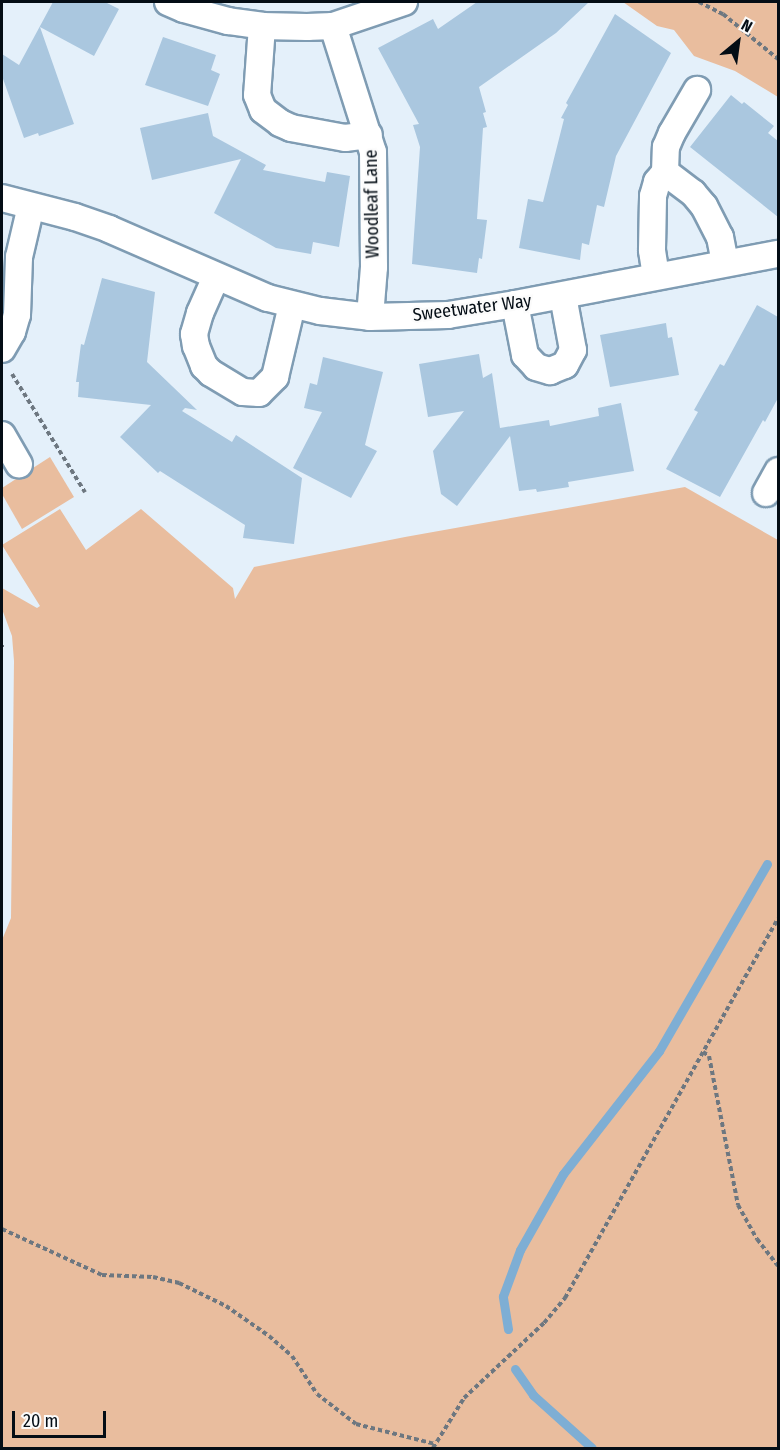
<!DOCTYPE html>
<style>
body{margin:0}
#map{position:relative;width:780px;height:1450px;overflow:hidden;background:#e4f0fa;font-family:"Fira Sans Condensed",sans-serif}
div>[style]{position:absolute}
.green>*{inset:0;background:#e9bd9e}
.stream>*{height:9px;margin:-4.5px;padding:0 4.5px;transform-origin:4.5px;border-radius:4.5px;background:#7eaed4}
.building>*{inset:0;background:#aac7df}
.path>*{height:4px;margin-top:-2px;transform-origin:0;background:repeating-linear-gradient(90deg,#6d7780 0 4.5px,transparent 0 7.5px)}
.roads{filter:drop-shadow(2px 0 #7f9cb3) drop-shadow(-2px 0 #7f9cb3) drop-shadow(0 2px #7f9cb3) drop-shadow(0 -2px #7f9cb3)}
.minor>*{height:26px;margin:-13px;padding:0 13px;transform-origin:13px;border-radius:13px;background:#fff}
span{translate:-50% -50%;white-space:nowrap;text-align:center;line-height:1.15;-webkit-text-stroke:4.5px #fbfbfb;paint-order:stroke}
.street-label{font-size:18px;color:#040d15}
.frame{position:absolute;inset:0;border:3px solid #040d15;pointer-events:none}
.north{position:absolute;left:708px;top:12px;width:60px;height:60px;-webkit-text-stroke:4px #fbfbfb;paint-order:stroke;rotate:29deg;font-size:16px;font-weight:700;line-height:24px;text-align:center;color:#040d15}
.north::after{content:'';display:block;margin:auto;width:21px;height:27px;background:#040d15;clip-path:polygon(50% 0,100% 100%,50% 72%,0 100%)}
.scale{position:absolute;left:12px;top:1411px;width:94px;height:27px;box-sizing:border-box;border:3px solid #040d15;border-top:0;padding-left:8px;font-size:18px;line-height:21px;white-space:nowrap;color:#040d15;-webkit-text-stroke:4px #fbfbfb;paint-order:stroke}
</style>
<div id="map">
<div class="green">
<div style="clip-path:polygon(623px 2px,778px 2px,778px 97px,735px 71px,694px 56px,674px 30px,657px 26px)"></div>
<div style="clip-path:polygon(50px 457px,74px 497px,22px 529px,2px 494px,2px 488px)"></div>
<div style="clip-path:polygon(685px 487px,778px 540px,778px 1448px,2px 1448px,2px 940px,11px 918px,14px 661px,12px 636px,2px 609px,2px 588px,37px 608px,40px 606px,2px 545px,60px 509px,86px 550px,141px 509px,233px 588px,235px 599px,254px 567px,405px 537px)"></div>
</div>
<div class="stream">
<div style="left:508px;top:1329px;width:33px;rotate:-99deg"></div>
<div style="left:503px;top:1296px;width:49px;rotate:-69.7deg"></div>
<div style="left:520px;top:1250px;width:87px;rotate:-60.5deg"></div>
<div style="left:563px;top:1174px;width:156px;rotate:-52deg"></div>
<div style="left:659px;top:1051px;width:216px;rotate:-60deg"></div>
<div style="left:515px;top:1369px;width:32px;rotate:55deg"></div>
<div style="left:533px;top:1395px;width:79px;rotate:41.9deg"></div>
</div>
<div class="building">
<div style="clip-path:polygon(53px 2px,105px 2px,119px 9px,94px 56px,40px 27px,74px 124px,39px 136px,38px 133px,24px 138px,2px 76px,2px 54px,19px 65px)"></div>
<div style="clip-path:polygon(477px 2px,589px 2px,556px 33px,479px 87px,486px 112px,483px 113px,487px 127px,483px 128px,477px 219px,487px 220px,482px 259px,479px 258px,477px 273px,412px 264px,420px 147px,413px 125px,419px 124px,378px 48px,433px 19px,438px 29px)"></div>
<div style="clip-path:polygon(615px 14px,671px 53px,616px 156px,604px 207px,597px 205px,589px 245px,582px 243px,580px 260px,519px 248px,528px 199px,543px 202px,564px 119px,561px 118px,568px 105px,566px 103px)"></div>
<div style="clip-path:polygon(163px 37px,216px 55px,211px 70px,220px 74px,208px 106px,145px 85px)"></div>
<div style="clip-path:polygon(731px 95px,742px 104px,744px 102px,774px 126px,768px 133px,778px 141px,778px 217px,690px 147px)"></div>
<div style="clip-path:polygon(208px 113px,213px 136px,266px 165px,263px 170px,325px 182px,327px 172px,350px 176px,339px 247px,313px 242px,311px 254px,276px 248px,214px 213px,241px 159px,152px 180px,140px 128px)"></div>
<div style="clip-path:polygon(102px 278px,155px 292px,147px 362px,197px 410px,185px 408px,182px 411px,232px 442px,236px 435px,302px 478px,294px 544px,243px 538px,245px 525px,160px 471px,158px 473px,120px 437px,151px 405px,78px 397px,79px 382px,76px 382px,81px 344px,84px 345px)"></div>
<div style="clip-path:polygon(757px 305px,778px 317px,778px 398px,765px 422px,763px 420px,720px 497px,666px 469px,698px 412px,694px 410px,720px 364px,724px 366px)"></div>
<div style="clip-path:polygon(666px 323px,668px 338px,672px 337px,679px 375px,610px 387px,600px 335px)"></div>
<div style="clip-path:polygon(479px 354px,483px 378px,492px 373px,500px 428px,549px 420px,550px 426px,599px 416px,598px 408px,621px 403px,634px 471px,568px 482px,569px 487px,537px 492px,536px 489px,519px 491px,510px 436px,457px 506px,441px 494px,433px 451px,464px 411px,428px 417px,419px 364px)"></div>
<div style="clip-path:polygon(323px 357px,383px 372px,365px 445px,377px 451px,351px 498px,293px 468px,322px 412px,304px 408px,310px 383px,317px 385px)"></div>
</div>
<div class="path">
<div style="left:699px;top:2px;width:27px;rotate:27deg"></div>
<div style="left:723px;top:14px;width:71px;rotate:39.3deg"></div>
<div style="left:12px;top:374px;width:139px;rotate:58.3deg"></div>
<div style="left:2px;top:645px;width:2px;rotate:90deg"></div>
<div style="left:703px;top:1052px;width:7px;rotate:34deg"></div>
<div style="left:709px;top:1056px;width:152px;rotate:79deg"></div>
<div style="left:738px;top:1205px;width:39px;rotate:61deg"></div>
<div style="left:757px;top:1239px;width:34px;rotate:52deg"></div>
<div style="left:2px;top:1229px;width:110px;rotate:24.7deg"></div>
<div style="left:102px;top:1275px;width:51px;rotate:2.2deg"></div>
<div style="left:153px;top:1277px;width:27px;rotate:13deg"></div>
<div style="left:179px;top:1283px;width:52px;rotate:26.1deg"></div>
<div style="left:226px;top:1306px;width:52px;rotate:34.9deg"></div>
<div style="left:269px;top:1336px;width:30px;rotate:41deg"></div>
<div style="left:292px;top:1356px;width:45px;rotate:56.7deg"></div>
<div style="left:317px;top:1394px;width:49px;rotate:37.6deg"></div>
<div style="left:356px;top:1424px;width:81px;rotate:14.2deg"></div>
<div style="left:433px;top:1448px;width:59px;rotate:-58.2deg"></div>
<div style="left:464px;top:1398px;width:110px;rotate:-43.2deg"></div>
<div style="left:544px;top:1323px;width:33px;rotate:-50deg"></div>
<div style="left:565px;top:1298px;width:435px;rotate:-60.7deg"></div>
</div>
<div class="roads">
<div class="minor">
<div style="left:168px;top:2px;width:17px;rotate:24deg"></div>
<div style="left:184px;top:9px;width:46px;rotate:15.3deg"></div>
<div style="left:228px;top:21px;width:34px;rotate:8deg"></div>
<div style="left:262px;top:26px;width:45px;rotate:1.3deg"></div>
<div style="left:307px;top:27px;width:26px;rotate:-2deg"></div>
<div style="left:333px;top:26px;width:75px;rotate:-18.7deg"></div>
<div style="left:262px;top:26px;width:69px;rotate:94.1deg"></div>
<div style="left:257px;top:95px;width:16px;rotate:68deg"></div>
<div style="left:263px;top:110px;width:21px;rotate:37deg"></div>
<div style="left:280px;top:123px;width:12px;rotate:24deg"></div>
<div style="left:291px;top:128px;width:55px;rotate:10.5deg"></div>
<div style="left:345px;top:138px;width:24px;rotate:-7deg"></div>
<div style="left:333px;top:26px;width:132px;rotate:72.4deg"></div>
<div style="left:373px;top:152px;width:115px;rotate:89.5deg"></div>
<div style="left:374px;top:267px;width:50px;rotate:94.6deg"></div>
<div style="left:665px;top:172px;width:35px;rotate:37deg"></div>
<div style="left:693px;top:193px;width:17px;rotate:50deg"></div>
<div style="left:704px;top:206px;width:35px;rotate:63deg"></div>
<div style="left:720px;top:237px;width:26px;rotate:79deg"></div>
<div style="left:2px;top:198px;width:75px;rotate:14.6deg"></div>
<div style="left:75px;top:217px;width:36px;rotate:19deg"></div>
<div style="left:109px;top:229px;width:173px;rotate:23.5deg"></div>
<div style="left:268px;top:298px;width:54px;rotate:14deg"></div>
<div style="left:320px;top:311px;width:50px;rotate:6.8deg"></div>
<div style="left:370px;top:317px;width:78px;rotate:-1.5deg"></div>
<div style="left:448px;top:315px;width:68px;rotate:-9.3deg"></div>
<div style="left:515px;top:304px;width:268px;rotate:-10.8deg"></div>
<div style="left:656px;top:276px;width:26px;rotate:-99deg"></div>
<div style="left:652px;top:250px;width:54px;rotate:-88.9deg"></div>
<div style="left:653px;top:196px;width:15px;rotate:-74deg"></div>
<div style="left:657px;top:182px;width:13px;rotate:-51deg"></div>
<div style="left:665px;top:172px;width:25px;rotate:-88deg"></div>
<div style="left:666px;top:147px;width:15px;rotate:-67deg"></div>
<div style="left:672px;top:133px;width:50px;rotate:-59.8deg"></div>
<div style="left:216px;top:277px;width:39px;rotate:114deg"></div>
<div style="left:200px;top:313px;width:22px;rotate:106deg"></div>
<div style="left:194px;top:334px;width:12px;rotate:81deg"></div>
<div style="left:196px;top:346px;width:22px;rotate:68deg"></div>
<div style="left:204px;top:366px;width:10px;rotate:45deg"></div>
<div style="left:211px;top:373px;width:37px;rotate:31deg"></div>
<div style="left:243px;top:392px;width:16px;rotate:4deg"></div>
<div style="left:259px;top:393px;width:23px;rotate:-45deg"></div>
<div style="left:275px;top:377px;width:74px;rotate:-76.7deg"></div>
<div style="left:515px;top:304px;width:52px;rotate:78.9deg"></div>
<div style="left:525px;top:355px;width:16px;rotate:47deg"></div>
<div style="left:536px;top:367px;width:15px;rotate:16deg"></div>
<div style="left:550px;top:371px;width:16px;rotate:-22deg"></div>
<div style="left:565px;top:365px;width:17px;rotate:-62deg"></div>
<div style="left:573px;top:350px;width:55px;rotate:-100.5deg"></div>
<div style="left:2px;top:349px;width:20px;rotate:-60deg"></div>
<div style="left:12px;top:332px;width:18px;rotate:-74deg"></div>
<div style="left:17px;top:315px;width:58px;rotate:-88deg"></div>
<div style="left:19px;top:257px;width:52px;rotate:-76.8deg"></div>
<div style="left:2px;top:435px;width:34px;rotate:60deg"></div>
<div style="left:766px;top:493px;width:25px;rotate:-61deg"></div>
</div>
</div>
<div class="street-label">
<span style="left:372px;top:204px;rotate:-91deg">Woodleaf Lane</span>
<span style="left:472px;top:308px;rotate:-7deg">Sweetwater Way</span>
</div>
<div class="frame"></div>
<div class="north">N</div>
<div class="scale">20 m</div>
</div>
